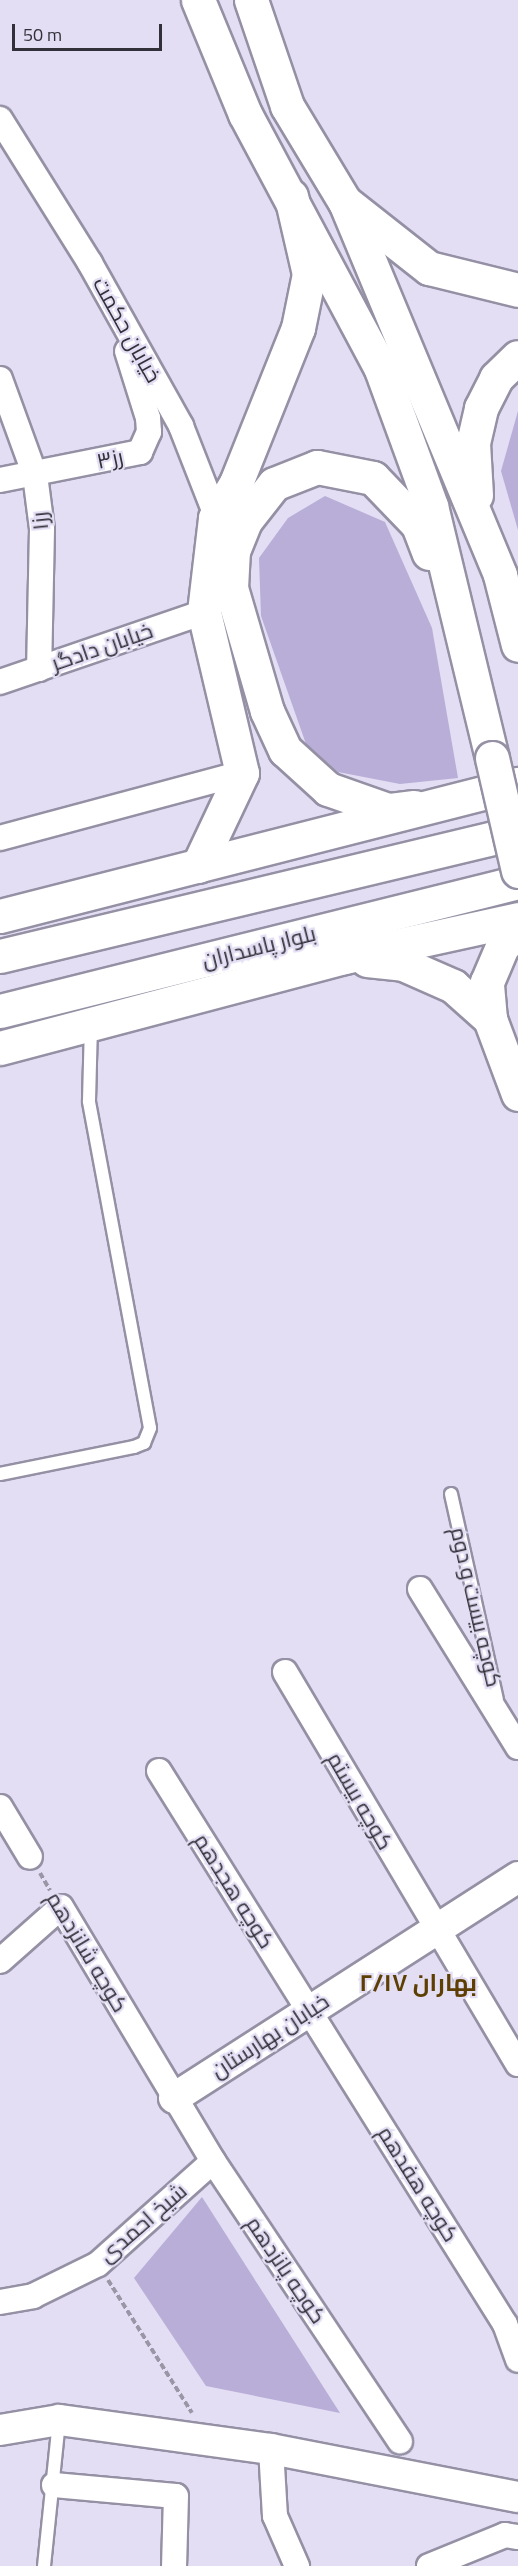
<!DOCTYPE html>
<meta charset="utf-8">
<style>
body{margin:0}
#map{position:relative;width:518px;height:2566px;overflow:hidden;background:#e3def4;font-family:"Titillium Web",Cairo,sans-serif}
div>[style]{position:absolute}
.green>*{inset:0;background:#b8aed7}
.path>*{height:4px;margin-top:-2px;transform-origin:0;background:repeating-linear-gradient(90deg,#9a96a6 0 6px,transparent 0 9px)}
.roads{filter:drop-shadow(2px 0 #9590a4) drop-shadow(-2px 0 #9590a4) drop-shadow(0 2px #9590a4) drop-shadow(0 -2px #9590a4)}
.service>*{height:12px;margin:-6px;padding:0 6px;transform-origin:6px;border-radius:6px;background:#fff}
.minor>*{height:24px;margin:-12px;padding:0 12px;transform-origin:12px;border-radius:12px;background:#fff}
.tertiary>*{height:30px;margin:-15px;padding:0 15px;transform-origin:15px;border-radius:15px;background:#fff}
.secondary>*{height:33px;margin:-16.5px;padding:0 16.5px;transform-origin:16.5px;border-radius:16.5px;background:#fff}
.primary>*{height:33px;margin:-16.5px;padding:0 16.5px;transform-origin:16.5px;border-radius:16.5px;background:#fff}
.bridges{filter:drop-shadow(2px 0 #9590a4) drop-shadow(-2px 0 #9590a4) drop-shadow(0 2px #9590a4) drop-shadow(0 -2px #9590a4)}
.secondary-bridge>*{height:33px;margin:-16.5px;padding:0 16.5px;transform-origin:16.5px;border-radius:16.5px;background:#fff}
span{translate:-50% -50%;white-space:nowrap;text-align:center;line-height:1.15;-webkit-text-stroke:4.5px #e3def4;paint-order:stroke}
.street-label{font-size:22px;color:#323038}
.neighbourhood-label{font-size:24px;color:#5d3e03;font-weight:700}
.scale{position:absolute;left:12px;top:24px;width:150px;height:27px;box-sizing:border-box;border:3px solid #323038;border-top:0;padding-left:8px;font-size:18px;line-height:21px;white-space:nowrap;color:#323038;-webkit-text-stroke:4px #e3def4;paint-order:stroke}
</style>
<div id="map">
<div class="green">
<div style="clip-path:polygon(518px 411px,518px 530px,501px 471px)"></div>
<div style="clip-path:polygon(325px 496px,385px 522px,432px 628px,458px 778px,400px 784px,338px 772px,306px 744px,261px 616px,259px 558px,288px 518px)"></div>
<div style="clip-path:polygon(202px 2197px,340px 2413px,206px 2386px,134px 2278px)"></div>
</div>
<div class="path">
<div style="left:40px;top:1873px;width:20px;rotate:60deg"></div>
<div style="left:108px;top:2280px;width:157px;rotate:57.7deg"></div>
</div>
<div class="roads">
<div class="service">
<div style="left:0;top:1474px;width:137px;rotate:-11.4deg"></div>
<div style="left:134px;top:1447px;width:11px;rotate:-22deg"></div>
<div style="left:144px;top:1443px;width:16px;rotate:-68deg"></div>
<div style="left:150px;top:1428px;width:333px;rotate:-100.6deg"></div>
<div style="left:89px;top:1101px;width:76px;rotate:-88.5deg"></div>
<div style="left:451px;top:1494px;width:210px;rotate:77.4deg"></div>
<div style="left:44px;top:2566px;width:145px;rotate:-84.1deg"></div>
</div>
<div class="minor">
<div style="left:0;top:119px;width:170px;rotate:58deg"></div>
<div style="left:90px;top:263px;width:187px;rotate:60.8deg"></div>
<div style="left:181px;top:426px;width:110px;rotate:68.6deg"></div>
<div style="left:0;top:379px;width:102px;rotate:70deg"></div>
<div style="left:35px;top:475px;width:54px;rotate:82.6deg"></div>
<div style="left:42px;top:529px;width:140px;rotate:91.2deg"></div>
<div style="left:0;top:480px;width:143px;rotate:-11.3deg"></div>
<div style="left:140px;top:452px;width:22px;rotate:-66deg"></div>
<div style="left:149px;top:432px;width:14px;rotate:-94deg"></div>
<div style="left:148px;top:418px;width:70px;rotate:-107.4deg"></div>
<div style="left:0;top:682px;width:216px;rotate:-18.9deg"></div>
<div style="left:0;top:838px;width:251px;rotate:-15deg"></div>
<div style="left:420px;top:1589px;width:186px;rotate:58.2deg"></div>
<div style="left:285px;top:1672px;width:456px;rotate:59.3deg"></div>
<div style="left:159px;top:1771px;width:652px;rotate:57.97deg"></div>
<div style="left:505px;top:2324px;width:38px;rotate:70deg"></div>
<div style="left:0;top:1807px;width:58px;rotate:59deg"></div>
<div style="left:0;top:1961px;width:81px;rotate:-41.5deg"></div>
<div style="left:61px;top:1907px;width:296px;rotate:59.1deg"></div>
<div style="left:213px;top:2161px;width:337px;rotate:56.3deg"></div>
<div style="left:0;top:2302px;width:34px;rotate:-10deg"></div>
<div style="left:33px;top:2296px;width:72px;rotate:-26.2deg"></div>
<div style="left:98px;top:2264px;width:154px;rotate:-41.8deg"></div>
<div style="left:271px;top:2449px;width:67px;rotate:86.6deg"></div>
<div style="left:275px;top:2516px;width:55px;rotate:66.3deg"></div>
<div style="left:54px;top:2485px;width:122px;rotate:5.2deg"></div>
<div style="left:176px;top:2496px;width:70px;rotate:91.6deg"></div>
<div style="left:429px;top:2566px;width:82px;rotate:-22.2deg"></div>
<div style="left:505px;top:2535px;width:13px;rotate:9deg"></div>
</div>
<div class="tertiary">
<div style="left:174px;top:2098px;width:409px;rotate:-32.7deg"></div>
<div style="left:0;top:2430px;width:60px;rotate:-9.6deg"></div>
<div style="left:59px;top:2420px;width:214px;rotate:7.8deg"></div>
<div style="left:271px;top:2449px;width:252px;rotate:11deg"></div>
</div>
<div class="secondary">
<div style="left:198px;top:0;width:123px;rotate:67.6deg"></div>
<div style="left:245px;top:114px;width:289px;rotate:61.9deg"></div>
<div style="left:381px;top:369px;width:146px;rotate:69.9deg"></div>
<div style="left:431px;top:506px;width:259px;rotate:76.4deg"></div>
<div style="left:251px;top:0;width:112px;rotate:71.2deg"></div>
<div style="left:287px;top:106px;width:112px;rotate:58.9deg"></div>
<div style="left:345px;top:202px;width:404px;rotate:67.4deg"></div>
<div style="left:500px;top:575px;width:72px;rotate:75.6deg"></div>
<div style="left:476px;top:495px;width:52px;rotate:-93.3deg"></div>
<div style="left:473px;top:443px;width:36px;rotate:-77deg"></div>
<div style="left:481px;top:408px;width:34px;rotate:-63deg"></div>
<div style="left:496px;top:378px;width:30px;rotate:-44deg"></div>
<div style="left:414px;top:807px;width:26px;rotate:173deg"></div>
<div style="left:388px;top:810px;width:64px;rotate:-160.7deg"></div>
<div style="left:328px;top:789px;width:58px;rotate:-137.8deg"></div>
<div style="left:285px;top:750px;width:43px;rotate:-114.8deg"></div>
<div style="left:267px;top:711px;width:128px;rotate:-106.3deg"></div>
<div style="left:231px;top:588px;width:37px;rotate:-87deg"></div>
<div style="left:233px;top:551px;width:32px;rotate:-68deg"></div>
<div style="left:245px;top:521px;width:47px;rotate:-51.9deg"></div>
<div style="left:274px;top:484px;width:46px;rotate:-21.6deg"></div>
<div style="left:317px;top:467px;width:57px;rotate:11.1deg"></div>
<div style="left:373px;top:478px;width:65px;rotate:46.2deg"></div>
<div style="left:418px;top:525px;width:30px;rotate:69deg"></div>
<div style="left:367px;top:960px;width:36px;rotate:6deg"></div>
<div style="left:403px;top:964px;width:55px;rotate:23.7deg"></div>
<div style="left:453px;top:986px;width:50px;rotate:41.7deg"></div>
<div style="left:490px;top:1019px;width:80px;rotate:69.5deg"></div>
<div style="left:490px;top:1019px;width:37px;rotate:-95deg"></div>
<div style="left:487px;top:982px;width:39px;rotate:-67deg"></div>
<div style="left:502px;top:946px;width:21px;rotate:-41deg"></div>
<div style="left:0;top:1048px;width:356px;rotate:-14.8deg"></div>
<div style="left:344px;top:957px;width:178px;rotate:-12.3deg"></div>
</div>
<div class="primary">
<div style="left:345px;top:202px;width:107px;rotate:38.2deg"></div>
<div style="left:429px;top:268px;width:92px;rotate:13.9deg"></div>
<div style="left:198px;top:866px;width:103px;rotate:-64.7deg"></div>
<div style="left:242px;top:773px;width:165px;rotate:-103.3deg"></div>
<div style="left:204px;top:612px;width:95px;rotate:-83.3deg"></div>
<div style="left:215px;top:518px;width:41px;rotate:-59deg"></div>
<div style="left:236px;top:483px;width:167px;rotate:-68.2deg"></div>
<div style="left:298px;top:328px;width:55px;rotate:-78.5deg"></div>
<div style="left:309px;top:274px;width:80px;rotate:-103deg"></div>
<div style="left:0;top:916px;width:535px;rotate:-14.3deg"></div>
<div style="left:0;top:956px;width:533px;rotate:-13.46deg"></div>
<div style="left:0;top:1011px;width:534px;rotate:-13.98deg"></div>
</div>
</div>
<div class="bridges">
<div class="secondary-bridge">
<div style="left:492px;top:758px;width:116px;rotate:77deg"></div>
</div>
</div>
<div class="street-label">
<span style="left:127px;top:330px;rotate:61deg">خیابان حکمت</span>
<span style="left:110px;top:459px;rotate:-12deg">رز۳</span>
<span style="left:40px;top:521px;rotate:-96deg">رز۱</span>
<span style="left:102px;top:647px;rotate:-19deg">خیابان دادگر</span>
<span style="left:259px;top:947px;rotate:-14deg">بلوار پاسداران</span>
<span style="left:476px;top:1607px;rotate:77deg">کوچه بیست و دوم</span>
<span style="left:360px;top:1801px;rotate:60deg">کوچه بیستم</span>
<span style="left:234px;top:1891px;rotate:58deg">کوچه هجدهم</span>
<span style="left:87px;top:1952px;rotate:59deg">کوچه شانزدهم</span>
<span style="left:270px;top:2036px;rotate:-33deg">خیابان بهارستان</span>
<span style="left:418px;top:2184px;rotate:58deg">کوچه هفدهم</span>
<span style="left:143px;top:2223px;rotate:-41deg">شیخ احمدی</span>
<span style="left:286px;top:2270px;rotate:56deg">کوچه پانزدهم</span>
</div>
<div class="neighbourhood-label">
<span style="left:418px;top:1983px">۲/۱۷ بهاران</span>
</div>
<div class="scale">50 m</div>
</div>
